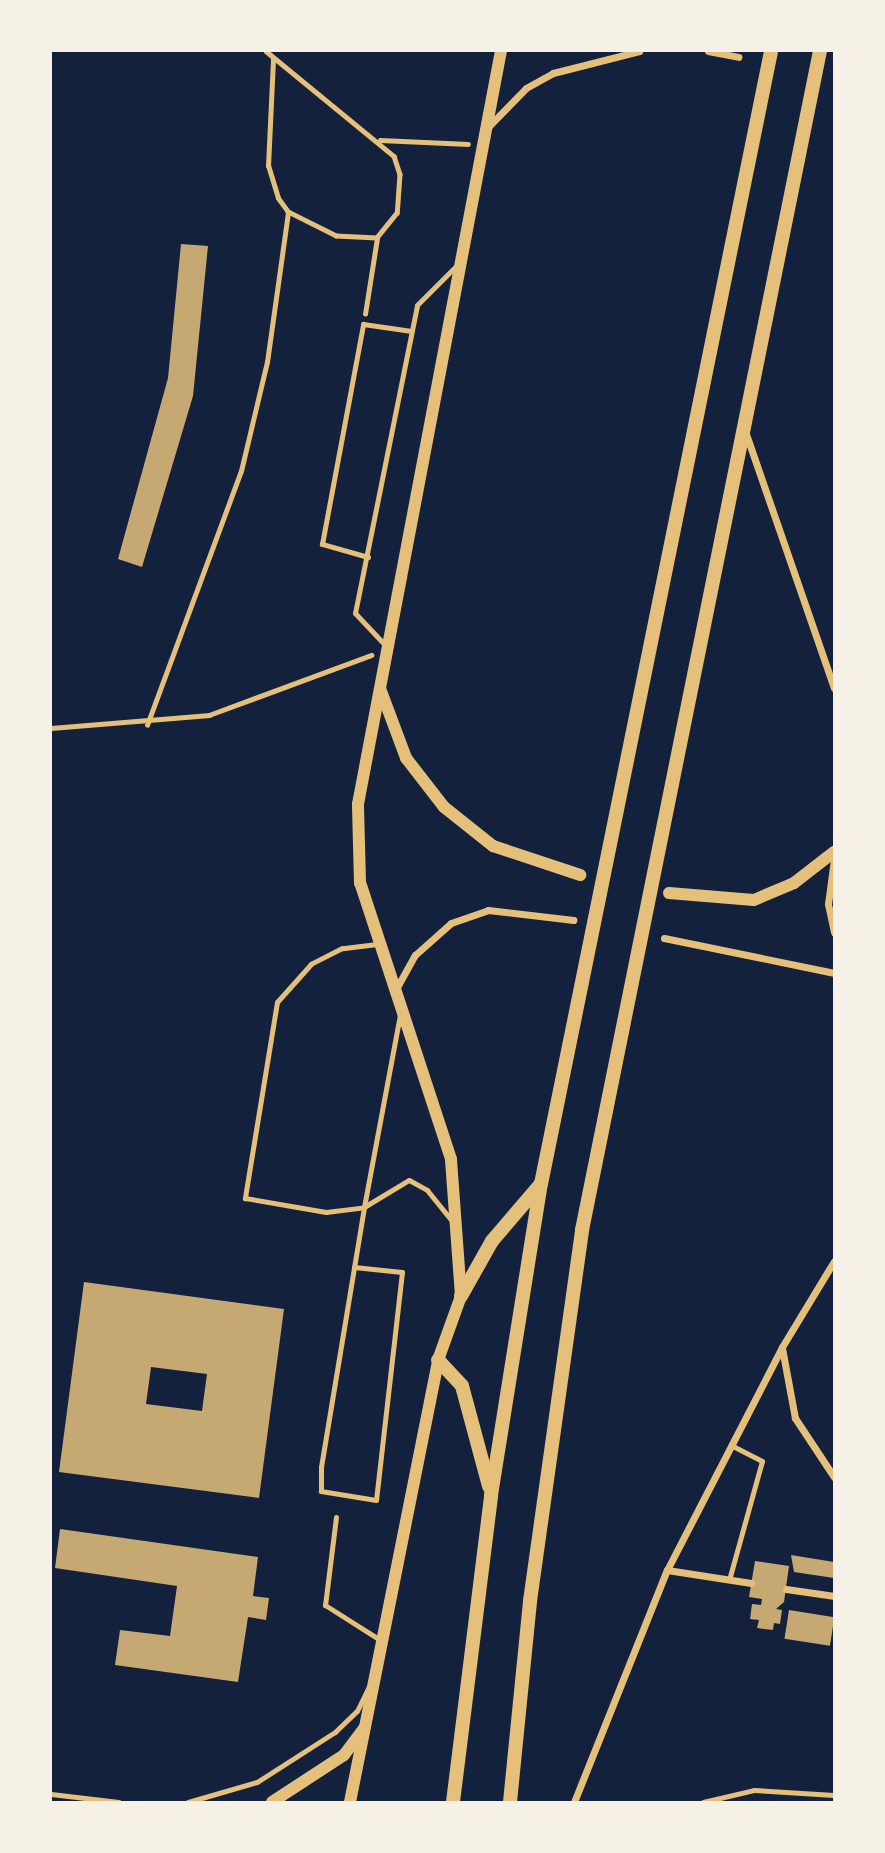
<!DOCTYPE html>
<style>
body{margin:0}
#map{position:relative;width:885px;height:1853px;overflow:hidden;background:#14213d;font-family:Cabin,sans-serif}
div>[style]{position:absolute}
.building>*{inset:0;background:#c6a872;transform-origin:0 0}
.path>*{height:4.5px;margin:-2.25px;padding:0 2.25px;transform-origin:2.25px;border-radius:2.25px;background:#e5c07b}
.service>*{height:5px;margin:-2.5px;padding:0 2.5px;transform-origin:2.5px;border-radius:2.5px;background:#e5c07b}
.minor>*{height:7px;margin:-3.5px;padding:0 3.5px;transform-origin:3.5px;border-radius:3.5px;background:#e5c07b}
.tertiary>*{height:12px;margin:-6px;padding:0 6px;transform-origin:6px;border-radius:6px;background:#e5c07b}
.secondary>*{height:14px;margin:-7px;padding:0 7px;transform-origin:7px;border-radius:7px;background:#e5c07b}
span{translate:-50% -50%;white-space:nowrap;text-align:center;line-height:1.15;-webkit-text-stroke:7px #f6f1e7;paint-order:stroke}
.frame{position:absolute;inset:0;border:52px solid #f6f1e7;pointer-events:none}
</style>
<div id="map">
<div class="building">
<div style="clip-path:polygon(181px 244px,208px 246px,193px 396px,142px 567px,118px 559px,168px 378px)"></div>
<div style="clip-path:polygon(evenodd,84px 1282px,284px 1309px,259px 1498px,59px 1472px,84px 1282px,151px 1367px,207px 1374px,202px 1411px,146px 1404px,151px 1367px)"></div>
<div style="clip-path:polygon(60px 1529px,258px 1557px,253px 1596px,269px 1598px,266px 1620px,248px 1617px,238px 1682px,115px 1665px,120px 1630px,170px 1636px,177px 1586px,55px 1568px)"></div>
<div style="clip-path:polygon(791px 1555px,834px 1562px,834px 1578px,794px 1572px)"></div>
<div style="clip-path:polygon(755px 1561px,789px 1566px,784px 1602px,776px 1609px,782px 1610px,780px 1624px,774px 1623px,773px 1630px,757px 1628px,759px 1620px,750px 1619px,752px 1604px,761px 1605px,762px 1599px,749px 1597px)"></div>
<div style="left:789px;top:1610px;width:46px;height:29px;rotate:9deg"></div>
</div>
<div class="path">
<div style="left:266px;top:51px;width:166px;rotate:39.4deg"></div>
<div style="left:394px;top:156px;width:19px;rotate:72deg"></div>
<div style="left:400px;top:174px;width:39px;rotate:94deg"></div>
<div style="left:397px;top:213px;width:32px;rotate:129deg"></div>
<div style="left:377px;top:238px;width:41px;rotate:-177.2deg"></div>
<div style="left:336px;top:236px;width:54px;rotate:-153.4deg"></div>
<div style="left:288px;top:212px;width:17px;rotate:-126deg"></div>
<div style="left:278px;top:198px;width:34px;rotate:-107deg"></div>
<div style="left:268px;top:166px;width:108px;rotate:-87.3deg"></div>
<div style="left:380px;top:140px;width:88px;rotate:2.6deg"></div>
<div style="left:365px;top:314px;width:77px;rotate:-81deg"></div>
<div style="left:147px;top:725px;width:271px;rotate:-69.7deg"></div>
<div style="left:241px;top:471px;width:112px;rotate:-76.6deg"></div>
<div style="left:267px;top:362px;width:151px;rotate:-82deg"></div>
<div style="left:51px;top:728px;width:159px;rotate:-4.7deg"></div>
<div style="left:209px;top:715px;width:173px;rotate:-20.3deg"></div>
</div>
<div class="service">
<div style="left:368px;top:557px;width:48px;rotate:-164.2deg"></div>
<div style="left:322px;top:544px;width:224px;rotate:-79.4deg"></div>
<div style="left:363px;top:324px;width:49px;rotate:8.1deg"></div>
<div style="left:386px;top:646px;width:45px;rotate:-133.2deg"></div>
<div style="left:355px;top:613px;width:314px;rotate:-78.6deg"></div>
<div style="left:417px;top:305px;width:58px;rotate:-45deg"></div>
<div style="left:377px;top:944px;width:35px;rotate:173deg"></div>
<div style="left:342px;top:948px;width:35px;rotate:153deg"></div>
<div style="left:311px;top:964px;width:51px;rotate:131.8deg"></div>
<div style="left:277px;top:1002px;width:199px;rotate:99.3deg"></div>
<div style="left:245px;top:1198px;width:82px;rotate:9.8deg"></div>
<div style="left:326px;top:1212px;width:38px;rotate:-7deg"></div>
<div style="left:364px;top:1207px;width:52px;rotate:-31deg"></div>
<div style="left:409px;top:1180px;width:21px;rotate:29deg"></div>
<div style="left:427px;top:1190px;width:40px;rotate:51deg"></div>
<div style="left:354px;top:1267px;width:48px;rotate:5.9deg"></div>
<div style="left:402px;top:1272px;width:229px;rotate:96.5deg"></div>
<div style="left:376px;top:1500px;width:56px;rotate:-170.7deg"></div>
<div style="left:321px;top:1491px;width:24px;rotate:-90deg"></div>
<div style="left:321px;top:1467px;width:264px;rotate:-80.6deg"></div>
<div style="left:364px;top:1207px;width:195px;rotate:-79.4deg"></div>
<div style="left:336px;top:1517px;width:89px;rotate:97.1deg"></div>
<div style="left:325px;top:1605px;width:67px;rotate:32.3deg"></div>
<div style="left:729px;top:1580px;width:123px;rotate:-74.5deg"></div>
<div style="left:762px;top:1461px;width:34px;rotate:-153deg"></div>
<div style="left:51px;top:1794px;width:68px;rotate:6.7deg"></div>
<div style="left:188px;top:1802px;width:72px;rotate:-16.2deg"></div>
<div style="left:257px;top:1782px;width:93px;rotate:-32.7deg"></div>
<div style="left:335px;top:1732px;width:30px;rotate:-44deg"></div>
<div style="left:357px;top:1711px;width:28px;rotate:-64deg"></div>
<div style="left:703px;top:1802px;width:52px;rotate:-13.2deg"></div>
<div style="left:754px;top:1790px;width:80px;rotate:3.6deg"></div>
</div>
<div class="minor">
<div style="left:708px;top:51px;width:31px;rotate:11deg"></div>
<div style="left:488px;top:127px;width:54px;rotate:-45.7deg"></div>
<div style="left:526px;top:88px;width:31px;rotate:-29deg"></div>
<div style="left:553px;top:73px;width:89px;rotate:-14.3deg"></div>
<div style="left:746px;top:434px;width:269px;rotate:70.9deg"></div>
<div style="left:834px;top:859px;width:45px;rotate:97.6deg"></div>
<div style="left:828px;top:904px;width:29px;rotate:78deg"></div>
<div style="left:664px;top:938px;width:174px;rotate:11.6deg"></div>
<div style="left:396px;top:989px;width:39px;rotate:-61deg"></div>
<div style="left:415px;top:955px;width:48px;rotate:-41.6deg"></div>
<div style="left:451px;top:923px;width:39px;rotate:-19deg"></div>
<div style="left:488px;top:910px;width:86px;rotate:6.7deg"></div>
<div style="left:782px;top:1348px;width:71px;rotate:79.5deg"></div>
<div style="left:795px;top:1418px;width:71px;rotate:56.5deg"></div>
<div style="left:667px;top:1570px;width:85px;rotate:8.8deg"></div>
<div style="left:786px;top:1589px;width:49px;rotate:8.3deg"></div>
<div style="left:574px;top:1802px;width:250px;rotate:-68.2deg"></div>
<div style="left:667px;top:1570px;width:251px;rotate:-62.7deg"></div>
<div style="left:782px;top:1347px;width:100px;rotate:-58.8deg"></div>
</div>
<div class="tertiary">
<div style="left:381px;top:691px;width:72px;rotate:69.5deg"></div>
<div style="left:406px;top:758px;width:62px;rotate:52.2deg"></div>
<div style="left:444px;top:807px;width:63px;rotate:38.5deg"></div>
<div style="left:493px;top:846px;width:92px;rotate:18.4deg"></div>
<div style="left:669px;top:893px;width:85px;rotate:4.7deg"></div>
<div style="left:754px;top:900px;width:43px;rotate:-23deg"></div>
<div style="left:794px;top:883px;width:51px;rotate:-37.8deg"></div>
<div style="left:272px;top:1802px;width:86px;rotate:-33.1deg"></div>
<div style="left:344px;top:1755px;width:34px;rotate:-53deg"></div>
<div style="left:350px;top:1802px;width:451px;rotate:-78.7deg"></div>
<div style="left:438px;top:1360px;width:68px;rotate:-70.2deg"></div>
<div style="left:461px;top:1296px;width:137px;rotate:-94.2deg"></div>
<div style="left:451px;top:1159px;width:291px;rotate:-108.2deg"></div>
<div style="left:360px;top:883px;width:79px;rotate:-91.5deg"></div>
<div style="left:358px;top:804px;width:766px;rotate:-79.25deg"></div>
</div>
<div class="secondary">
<div style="left:461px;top:1296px;width:63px;rotate:-60.6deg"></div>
<div style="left:492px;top:1241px;width:74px;rotate:-49.4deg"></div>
<div style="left:438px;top:1360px;width:35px;rotate:47deg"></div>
<div style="left:462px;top:1386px;width:104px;rotate:74.9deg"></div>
<div style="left:453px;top:1802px;width:309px;rotate:-82.9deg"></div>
<div style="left:491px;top:1495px;width:315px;rotate:-80.9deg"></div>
<div style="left:541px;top:1184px;width:1156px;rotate:-78.52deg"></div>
<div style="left:510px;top:1802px;width:202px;rotate:-84.3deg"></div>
<div style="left:530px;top:1601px;width:375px;rotate:-82deg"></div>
<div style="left:582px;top:1230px;width:1203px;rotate:-78.59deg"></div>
</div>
<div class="frame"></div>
</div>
